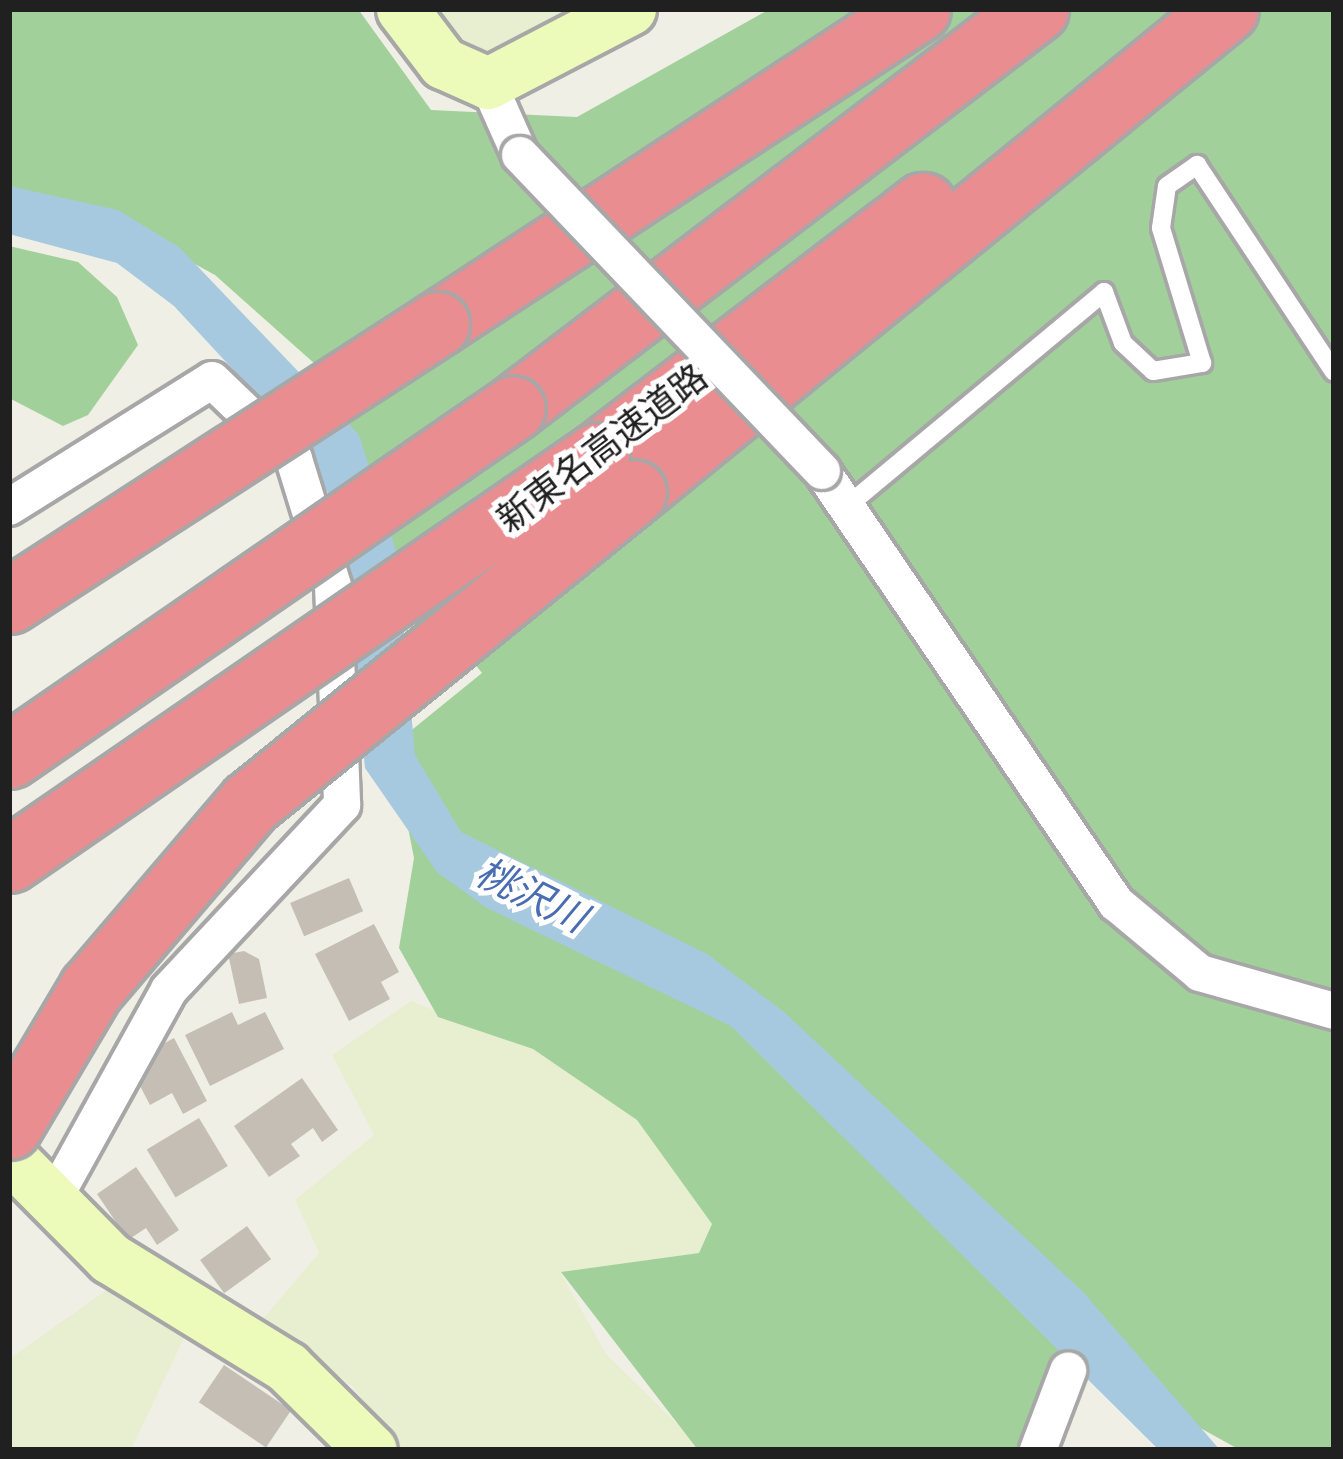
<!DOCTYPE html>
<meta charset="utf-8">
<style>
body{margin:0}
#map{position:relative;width:1343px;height:1459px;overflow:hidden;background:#f0efe6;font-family:"DejaVu Sans","Noto Sans JP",sans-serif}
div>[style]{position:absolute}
.farmland>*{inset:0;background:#e8efd1}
.forest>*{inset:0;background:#a2d09a}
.water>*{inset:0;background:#a6c9df}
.building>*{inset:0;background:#c5beb5;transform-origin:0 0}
.roads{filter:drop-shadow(3px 0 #a7a7a7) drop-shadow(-3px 0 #a7a7a7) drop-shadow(0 3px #a7a7a7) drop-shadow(0 -3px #a7a7a7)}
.lane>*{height:18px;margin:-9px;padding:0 9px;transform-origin:9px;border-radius:9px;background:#fff}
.street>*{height:36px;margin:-18px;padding:0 18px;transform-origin:18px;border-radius:18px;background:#fff}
.secondary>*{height:51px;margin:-25.5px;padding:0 25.5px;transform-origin:25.5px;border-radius:25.5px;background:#edfbba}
.highway>*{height:63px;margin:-31.5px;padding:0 31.5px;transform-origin:31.5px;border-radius:31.5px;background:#e98d90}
.bridges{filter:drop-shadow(3px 0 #a7a7a7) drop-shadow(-3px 0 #a7a7a7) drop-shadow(0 3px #a7a7a7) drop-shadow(0 -3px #a7a7a7)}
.street-bridge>*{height:36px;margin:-18px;padding:0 18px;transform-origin:18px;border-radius:18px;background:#fff}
.highway-bridge>*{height:63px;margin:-31.5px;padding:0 31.5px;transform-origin:31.5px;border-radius:31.5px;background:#e98d90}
span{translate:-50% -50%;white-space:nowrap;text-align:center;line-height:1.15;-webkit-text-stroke:10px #fff;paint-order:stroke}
.street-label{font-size:36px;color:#202020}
.water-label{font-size:39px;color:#4a6db2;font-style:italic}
.frame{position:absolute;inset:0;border:12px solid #202020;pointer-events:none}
</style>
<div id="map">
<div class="farmland">
<div style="clip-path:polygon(424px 9px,627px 9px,488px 83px)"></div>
<div style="clip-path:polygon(411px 1001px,533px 1049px,638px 1120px,712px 1224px,699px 1253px,561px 1273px,606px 1354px,704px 1450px,401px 1450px,352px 1386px,261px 1321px,319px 1253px,295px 1200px,374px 1135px,332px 1055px)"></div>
<div style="clip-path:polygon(108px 1289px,185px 1336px,131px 1450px,9px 1450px,9px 1359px)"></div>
</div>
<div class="forest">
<div style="clip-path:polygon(9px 9px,358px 9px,431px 110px,577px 117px,770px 9px,1334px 9px,1334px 1450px,1240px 1450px,1063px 1352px,1030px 1450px,698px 1450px,561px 1272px,699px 1253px,712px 1224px,637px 1120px,533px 1049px,438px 1017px,399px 948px,414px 858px,392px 746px,482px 673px,376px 542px,315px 364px,215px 275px,83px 203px,9px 189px)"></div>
<div style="clip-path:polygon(9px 246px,78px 262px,117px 297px,138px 345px,88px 415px,63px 426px,9px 398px)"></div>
</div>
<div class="water">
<div style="clip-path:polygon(9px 186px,118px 210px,180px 248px,359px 435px,397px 554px,415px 755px,461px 832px,707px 954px,784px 1012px,1083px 1292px,1220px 1450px,1159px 1450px,731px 1026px,485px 907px,437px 872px,365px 768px,339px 515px,303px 445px,174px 306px,117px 263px,9px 234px)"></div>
</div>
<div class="building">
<div style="left:349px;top:878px;width:36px;height:64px;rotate:67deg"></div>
<div style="clip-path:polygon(374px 924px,399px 972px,381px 982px,390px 999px,349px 1021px,315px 954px)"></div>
<div style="clip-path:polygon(244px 951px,259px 959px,267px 998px,239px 1004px,228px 954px)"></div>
<div style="clip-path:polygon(232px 1012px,238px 1025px,265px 1012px,284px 1049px,210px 1086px,185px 1035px)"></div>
<div style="clip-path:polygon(174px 1038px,207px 1101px,183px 1114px,172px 1093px,150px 1105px,128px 1063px)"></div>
<div style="clip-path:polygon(302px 1078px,338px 1130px,322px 1142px,313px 1128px,291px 1144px,300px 1156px,269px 1177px,234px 1126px)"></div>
<div style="left:199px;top:1118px;width:56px;height:61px;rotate:59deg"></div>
<div style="clip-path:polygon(136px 1167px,179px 1230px,157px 1245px,146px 1228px,128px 1240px,97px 1194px)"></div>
<div style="left:247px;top:1226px;width:41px;height:58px;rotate:54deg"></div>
<div style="left:224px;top:1365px;width:81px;height:45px;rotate:34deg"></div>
</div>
<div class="roads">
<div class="lane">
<div style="left:852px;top:502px;width:328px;rotate:-39.8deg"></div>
<div style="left:1104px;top:292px;width:54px;rotate:69.6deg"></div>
<div style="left:1123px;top:343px;width:41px;rotate:43deg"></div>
<div style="left:1153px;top:371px;width:50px;rotate:-9.3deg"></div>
<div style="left:1202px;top:363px;width:141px;rotate:-106.9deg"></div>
<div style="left:1161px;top:228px;width:42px;rotate:-81.9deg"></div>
<div style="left:1167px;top:186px;width:37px;rotate:-35deg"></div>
<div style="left:1197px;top:165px;width:248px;rotate:56.5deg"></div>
</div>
<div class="street">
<div style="left:488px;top:83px;width:79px;rotate:66deg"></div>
<div style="left:822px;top:471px;width:523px;rotate:55.76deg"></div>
<div style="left:1116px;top:903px;width:109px;rotate:39.8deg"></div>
<div style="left:1200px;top:973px;width:139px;rotate:15.8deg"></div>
<div style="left:9px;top:507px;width:239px;rotate:-32deg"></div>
<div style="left:212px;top:380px;width:114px;rotate:43.9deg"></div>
<div style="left:294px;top:459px;width:133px;rotate:72.9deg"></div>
<div style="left:333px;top:586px;width:219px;rotate:87.6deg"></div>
<div style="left:342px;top:805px;width:253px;rotate:133.1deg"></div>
<div style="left:169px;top:990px;width:247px;rotate:118.9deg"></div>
<div style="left:1038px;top:1450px;width:85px;rotate:-69.2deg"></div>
</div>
<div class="secondary">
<div style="left:402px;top:9px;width:68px;rotate:52.8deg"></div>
<div style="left:443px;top:63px;width:49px;rotate:24deg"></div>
<div style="left:488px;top:83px;width:160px;rotate:-27.5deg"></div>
<div style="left:9px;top:1156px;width:144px;rotate:45.3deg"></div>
<div style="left:110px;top:1258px;width:208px;rotate:31.6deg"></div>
<div style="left:287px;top:1367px;width:118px;rotate:44.7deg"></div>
</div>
<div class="highway">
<div style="left:437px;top:324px;width:575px;rotate:-33.22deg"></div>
<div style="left:513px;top:408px;width:658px;rotate:-37.34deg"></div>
<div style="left:597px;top:455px;width:411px;rotate:-37.5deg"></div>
<div style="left:634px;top:492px;width:764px;rotate:-39.21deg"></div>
</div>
</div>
<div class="bridges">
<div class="street-bridge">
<div style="left:520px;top:155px;width:437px;rotate:46.3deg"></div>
</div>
<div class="highway-bridge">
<div style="left:9px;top:601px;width:510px;rotate:-32.91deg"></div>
<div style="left:9px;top:756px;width:612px;rotate:-34.62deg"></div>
<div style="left:9px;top:860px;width:714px;rotate:-34.56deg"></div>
<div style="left:9px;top:1127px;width:161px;rotate:-59.3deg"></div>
<div style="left:91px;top:989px;width:245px;rotate:-49.5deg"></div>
<div style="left:250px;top:803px;width:494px;rotate:-39deg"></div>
</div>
</div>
<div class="street-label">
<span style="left:602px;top:448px;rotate:-37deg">新東名高速道路</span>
</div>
<div class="water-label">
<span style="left:531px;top:896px;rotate:26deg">桃沢川</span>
</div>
<div class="frame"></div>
</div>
